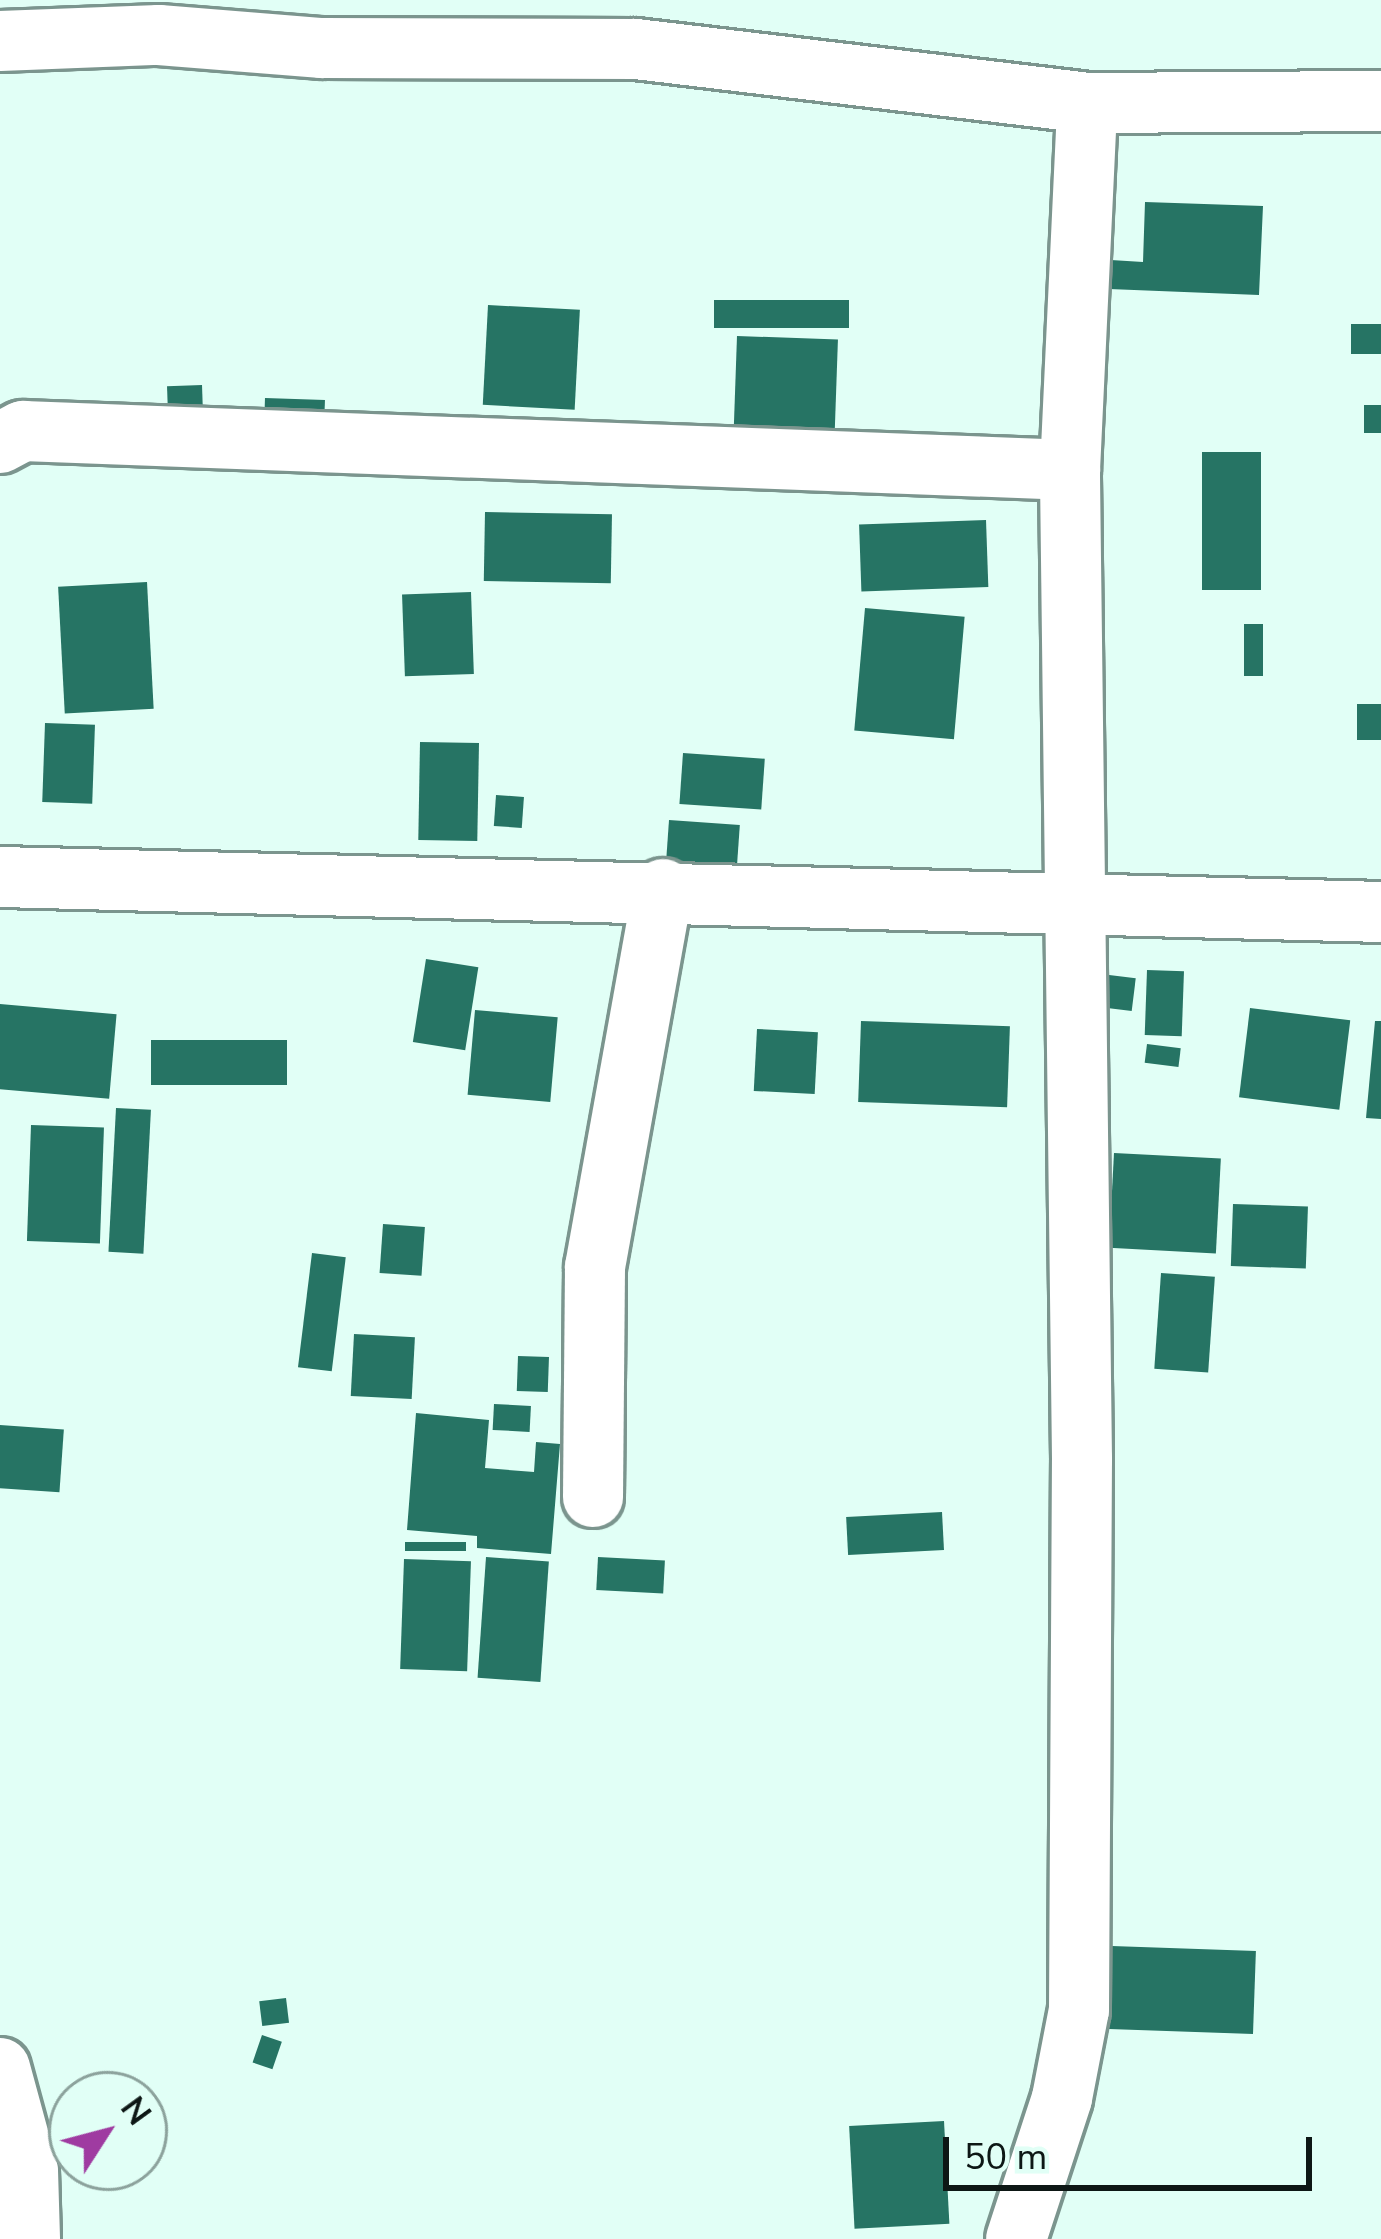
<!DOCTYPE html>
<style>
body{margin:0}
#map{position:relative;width:1381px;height:2239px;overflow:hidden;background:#e1fff6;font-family:"Nunito Sans",sans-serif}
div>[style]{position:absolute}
.building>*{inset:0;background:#267464;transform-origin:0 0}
.roads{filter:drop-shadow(3px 0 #7b958e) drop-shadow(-3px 0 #7b958e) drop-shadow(0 3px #7b958e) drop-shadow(0 -3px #7b958e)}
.minor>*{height:60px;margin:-30px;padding:0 30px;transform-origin:30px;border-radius:30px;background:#fff}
span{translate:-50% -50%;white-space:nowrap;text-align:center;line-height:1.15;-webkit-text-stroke:9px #e1fff6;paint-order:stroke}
.north{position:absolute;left:48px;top:2071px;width:120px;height:120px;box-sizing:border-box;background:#e1fff6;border:3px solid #8ca29c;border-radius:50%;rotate:54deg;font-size:33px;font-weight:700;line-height:48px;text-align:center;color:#0d1715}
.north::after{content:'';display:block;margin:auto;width:42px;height:54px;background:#9f3ba1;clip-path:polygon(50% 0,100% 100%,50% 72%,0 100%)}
.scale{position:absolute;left:943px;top:2137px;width:369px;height:54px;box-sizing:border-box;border:6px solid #0d1715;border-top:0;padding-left:15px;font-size:36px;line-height:42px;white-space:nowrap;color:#0d1715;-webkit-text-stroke:9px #e1fff6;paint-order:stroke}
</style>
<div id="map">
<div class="building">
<div style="clip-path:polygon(1145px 202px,1263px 206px,1259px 295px,1109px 289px,1111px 260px,1143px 262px)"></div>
<div style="left:849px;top:300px;width:28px;height:135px;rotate:90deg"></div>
<div style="left:488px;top:305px;width:92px;height:100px;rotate:3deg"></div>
<div style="left:1381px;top:324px;width:30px;height:30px;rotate:90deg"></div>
<div style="left:737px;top:336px;width:101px;height:101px;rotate:2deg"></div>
<div style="left:202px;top:385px;width:30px;height:35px;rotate:88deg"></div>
<div style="left:265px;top:398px;width:60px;height:38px;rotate:2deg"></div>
<div style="left:1364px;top:405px;width:17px;height:28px"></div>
<div style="left:1202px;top:452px;width:59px;height:138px"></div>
<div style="left:485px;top:512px;width:127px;height:69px;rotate:1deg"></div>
<div style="left:986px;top:520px;width:67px;height:127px;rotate:88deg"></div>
<div style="left:147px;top:582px;width:127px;height:89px;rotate:87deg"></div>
<div style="left:471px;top:592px;width:82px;height:69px;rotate:88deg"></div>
<div style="left:865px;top:608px;width:100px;height:123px;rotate:5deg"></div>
<div style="left:1244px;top:624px;width:19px;height:52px"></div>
<div style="left:1357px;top:704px;width:24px;height:36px"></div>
<div style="left:45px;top:723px;width:50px;height:79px;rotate:2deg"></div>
<div style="left:420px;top:742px;width:59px;height:98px;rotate:1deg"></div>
<div style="left:683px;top:753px;width:82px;height:51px;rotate:4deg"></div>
<div style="left:496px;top:795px;width:28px;height:31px;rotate:4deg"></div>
<div style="left:669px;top:820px;width:71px;height:51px;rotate:4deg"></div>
<div style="left:426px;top:959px;width:53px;height:84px;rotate:9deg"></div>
<div style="left:1147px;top:970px;width:37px;height:65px;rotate:2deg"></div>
<div style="left:1101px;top:974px;width:35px;height:33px;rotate:7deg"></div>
<div style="left:0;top:1004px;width:117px;height:85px;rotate:5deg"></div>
<div style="left:1250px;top:1008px;width:101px;height:90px;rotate:7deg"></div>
<div style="left:475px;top:1010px;width:83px;height:85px;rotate:5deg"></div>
<div style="left:861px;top:1021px;width:149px;height:81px;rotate:2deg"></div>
<div style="clip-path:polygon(1375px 1021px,1381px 1021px,1381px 1119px,1366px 1118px)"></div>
<div style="left:757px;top:1029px;width:61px;height:62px;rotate:3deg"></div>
<div style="left:151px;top:1040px;width:136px;height:45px"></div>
<div style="left:1147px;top:1044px;width:34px;height:19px;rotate:7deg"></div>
<div style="left:116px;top:1108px;width:35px;height:144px;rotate:3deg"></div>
<div style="left:31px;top:1125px;width:73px;height:116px;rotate:2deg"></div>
<div style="left:1114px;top:1153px;width:107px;height:95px;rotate:3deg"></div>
<div style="left:1233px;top:1204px;width:75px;height:62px;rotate:2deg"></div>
<div style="left:383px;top:1224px;width:42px;height:49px;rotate:4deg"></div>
<div style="left:312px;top:1253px;width:34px;height:115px;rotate:7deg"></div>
<div style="left:1161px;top:1273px;width:54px;height:96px;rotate:4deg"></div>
<div style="left:354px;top:1334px;width:61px;height:62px;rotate:3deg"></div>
<div style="left:518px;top:1356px;width:31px;height:35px;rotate:2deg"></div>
<div style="left:494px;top:1404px;width:37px;height:26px;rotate:3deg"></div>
<div style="clip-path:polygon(416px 1413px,489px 1420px,485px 1468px,534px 1472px,536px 1442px,560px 1444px,551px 1554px,477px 1548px,477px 1536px,407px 1530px)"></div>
<div style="left:0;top:1425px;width:64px;height:63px;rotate:4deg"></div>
<div style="left:942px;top:1512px;width:38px;height:96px;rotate:87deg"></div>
<div style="left:405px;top:1542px;width:61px;height:9px"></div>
<div style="left:486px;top:1557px;width:63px;height:121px;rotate:4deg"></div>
<div style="left:598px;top:1557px;width:67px;height:33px;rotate:3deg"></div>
<div style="left:404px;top:1559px;width:67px;height:110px;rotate:2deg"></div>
<div style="left:1083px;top:1945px;width:173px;height:83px;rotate:2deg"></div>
<div style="left:286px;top:1998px;width:25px;height:27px;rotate:83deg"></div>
<div style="left:262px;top:2035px;width:21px;height:29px;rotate:19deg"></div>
<div style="left:944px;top:2121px;width:103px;height:95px;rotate:87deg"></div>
</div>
<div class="roads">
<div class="minor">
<div style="left:0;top:41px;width:159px;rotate:-2.2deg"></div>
<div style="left:159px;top:35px;width:164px;rotate:4.6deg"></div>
<div style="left:322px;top:48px;width:314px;rotate:0.2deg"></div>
<div style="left:636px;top:49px;width:454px;rotate:6.8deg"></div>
<div style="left:1087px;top:103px;width:294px;rotate:-0.4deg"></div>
<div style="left:0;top:443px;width:26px;rotate:-28deg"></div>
<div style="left:23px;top:431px;width:1048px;rotate:2.13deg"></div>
<div style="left:0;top:877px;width:1381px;rotate:1.45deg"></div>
<div style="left:593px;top:1497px;width:230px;rotate:-89.5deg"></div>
<div style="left:595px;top:1267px;width:384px;rotate:-79.8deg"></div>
<div style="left:0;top:2068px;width:107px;rotate:74.8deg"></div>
<div style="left:28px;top:2171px;width:68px;rotate:88.3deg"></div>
<div style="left:1016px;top:2239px;width:148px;rotate:-71.9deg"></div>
<div style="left:1062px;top:2098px;width:90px;rotate:-79.1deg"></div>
<div style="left:1079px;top:2010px;width:551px;rotate:-89.69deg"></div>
<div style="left:1082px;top:1459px;width:989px;rotate:-90.7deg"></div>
<div style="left:1070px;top:470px;width:367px;rotate:-87.3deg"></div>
</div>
</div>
<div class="north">N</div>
<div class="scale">50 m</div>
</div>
